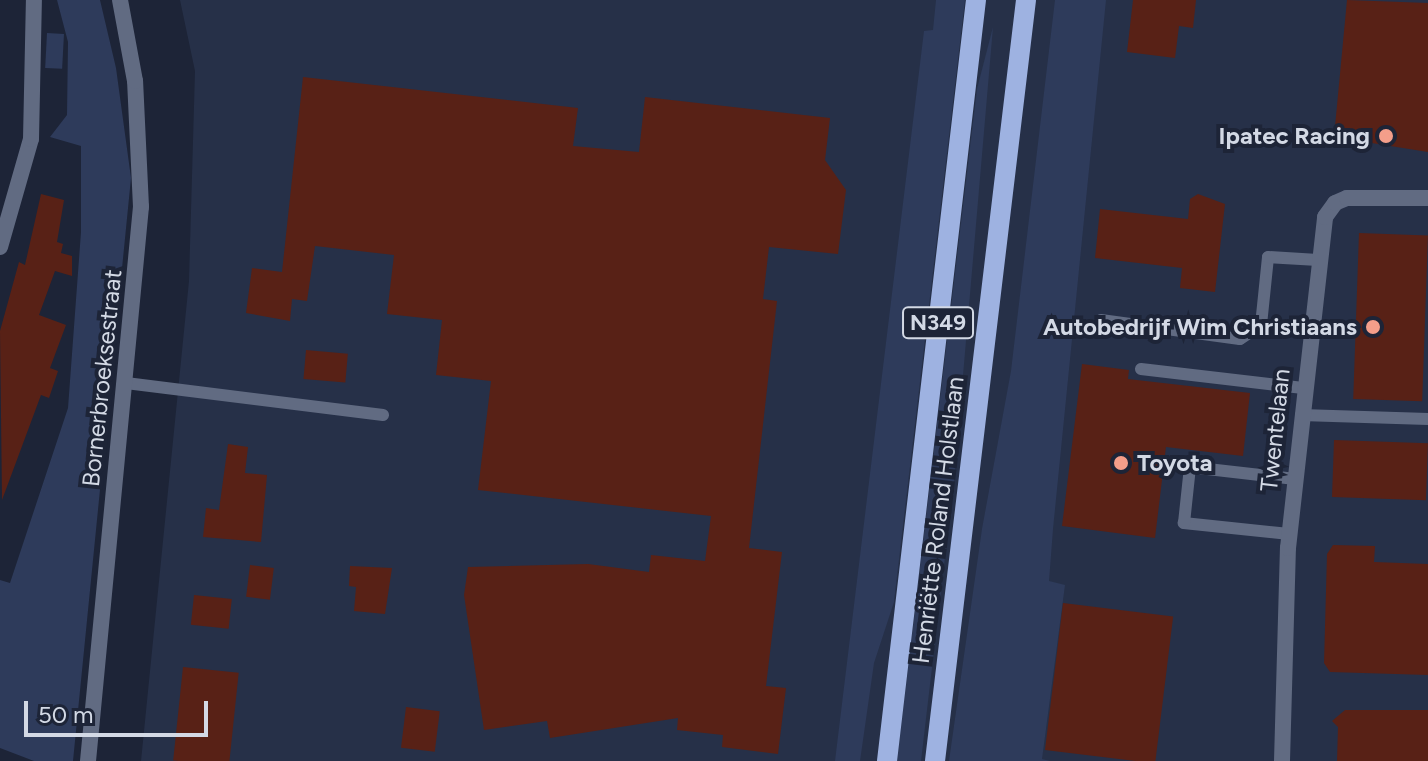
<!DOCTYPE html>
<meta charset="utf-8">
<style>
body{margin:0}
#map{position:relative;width:1428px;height:761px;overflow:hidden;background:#1d2437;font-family:Figtree,sans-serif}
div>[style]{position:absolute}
.built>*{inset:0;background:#263048}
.green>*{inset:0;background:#2e3b5b;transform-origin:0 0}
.building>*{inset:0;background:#582116;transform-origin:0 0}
.lane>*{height:12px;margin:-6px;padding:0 6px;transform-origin:6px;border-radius:6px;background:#616b82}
.street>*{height:16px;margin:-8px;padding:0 8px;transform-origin:8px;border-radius:8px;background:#616b82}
.primary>*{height:20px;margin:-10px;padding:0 10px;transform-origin:10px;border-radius:10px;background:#9eb2e1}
.dots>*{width:22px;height:22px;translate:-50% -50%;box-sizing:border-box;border:4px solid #1d2437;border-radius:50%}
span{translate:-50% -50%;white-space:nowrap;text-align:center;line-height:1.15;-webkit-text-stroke:8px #1d2437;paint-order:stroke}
.shield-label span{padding:2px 6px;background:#1d2437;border:2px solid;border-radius:6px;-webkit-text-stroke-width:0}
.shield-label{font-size:22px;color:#d3d9e5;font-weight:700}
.poi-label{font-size:24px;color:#d3d9e5;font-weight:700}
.right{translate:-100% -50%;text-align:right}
.left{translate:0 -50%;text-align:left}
.street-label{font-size:24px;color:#d3d9e5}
.scale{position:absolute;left:24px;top:701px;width:184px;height:36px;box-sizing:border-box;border:4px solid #d3d9e5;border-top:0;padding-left:10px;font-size:24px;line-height:28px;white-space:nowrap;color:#d3d9e5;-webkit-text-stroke:6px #1d2437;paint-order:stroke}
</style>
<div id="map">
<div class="built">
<div style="clip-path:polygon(180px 0,1428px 0,1428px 761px,141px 761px,189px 281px,195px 71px)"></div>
</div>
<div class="green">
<div style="clip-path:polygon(57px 0,100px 0,116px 68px,131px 178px,73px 761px,34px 761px,0 748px,0 580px,10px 583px,68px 408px,81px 232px,81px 146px,50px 137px,67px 115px,68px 42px)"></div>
<div style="clip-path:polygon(936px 0,965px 0,894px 602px,874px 663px,860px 761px,835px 761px,924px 31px,933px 30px)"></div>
<div style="clip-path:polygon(1055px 0,1106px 0,1053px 529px,1049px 581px,1065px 585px,1042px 759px,1050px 761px,949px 761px,982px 529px,1011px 371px)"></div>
<div style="clip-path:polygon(993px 27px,954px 480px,921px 761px,897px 761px,977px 89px)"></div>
<div style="left:47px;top:33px;width:17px;height:35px;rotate:3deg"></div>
</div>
<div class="building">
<div style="clip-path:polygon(1133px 0,1196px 0,1193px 28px,1179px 26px,1175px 58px,1127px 52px)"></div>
<div style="clip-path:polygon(1347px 0,1428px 3px,1428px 152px,1334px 137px)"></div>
<div style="clip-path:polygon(303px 77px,578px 108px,573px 146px,639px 152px,645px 97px,830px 118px,825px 160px,846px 190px,838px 254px,769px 247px,763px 299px,777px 301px,749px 548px,782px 552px,766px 686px,786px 688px,778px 754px,722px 747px,723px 735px,677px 730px,678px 718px,550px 738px,547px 721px,484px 730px,464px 595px,468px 567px,588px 564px,649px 572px,651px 555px,705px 561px,711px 516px,478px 490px,491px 381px,436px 375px,442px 320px,387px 314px,394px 255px,315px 246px,307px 301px,292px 299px,290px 321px,246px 313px,252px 268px,282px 272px)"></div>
<div style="clip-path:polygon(41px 194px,64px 200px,57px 242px,63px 244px,61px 253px,72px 256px,72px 276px,55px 271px,39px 315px,66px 325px,50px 368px,58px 371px,49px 398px,41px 395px,2px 500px,0 331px,19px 262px,25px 265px)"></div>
<div style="clip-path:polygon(1198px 194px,1225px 204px,1215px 292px,1180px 288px,1182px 268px,1095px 258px,1100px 209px,1188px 219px,1190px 199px)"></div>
<div style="left:1359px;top:233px;width:69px;height:166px;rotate:2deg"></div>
<div style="left:306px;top:350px;width:42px;height:29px;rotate:5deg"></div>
<div style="clip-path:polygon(1082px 364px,1129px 370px,1128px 379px,1250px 393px,1243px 456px,1166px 447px,1155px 538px,1062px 526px)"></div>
<div style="left:1334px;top:440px;width:94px;height:57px;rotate:2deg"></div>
<div style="clip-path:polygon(228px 444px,248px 447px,245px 473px,267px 475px,261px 542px,203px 537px,206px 508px,219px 510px)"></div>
<div style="clip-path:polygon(1333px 545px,1375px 546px,1374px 562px,1428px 564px,1428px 675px,1330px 672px,1324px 663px,1327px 554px)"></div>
<div style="left:250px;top:565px;width:24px;height:32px;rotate:7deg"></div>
<div style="clip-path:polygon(350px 566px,392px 568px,385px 614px,354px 611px,356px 587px,349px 586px)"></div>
<div style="left:194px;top:595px;width:38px;height:30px;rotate:6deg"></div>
<div style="left:1063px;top:603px;width:111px;height:148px;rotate:7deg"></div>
<div style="left:183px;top:667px;width:56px;height:94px;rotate:6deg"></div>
<div style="left:406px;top:707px;width:34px;height:41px;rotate:7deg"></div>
<div style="clip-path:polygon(1345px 710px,1428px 710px,1428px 761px,1337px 761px,1338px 727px,1332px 721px)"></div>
</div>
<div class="lane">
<div style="left:1101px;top:320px;width:140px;rotate:7.8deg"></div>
<div style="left:1240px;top:339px;width:25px;rotate:-34deg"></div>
<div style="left:1261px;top:325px;width:68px;rotate:-84.1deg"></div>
<div style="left:1268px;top:257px;width:50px;rotate:3.4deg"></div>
<div style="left:1141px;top:369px;width:163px;rotate:6.7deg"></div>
<div style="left:126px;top:383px;width:259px;rotate:7.1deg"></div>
<div style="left:1301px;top:415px;width:127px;rotate:1.8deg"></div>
<div style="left:1289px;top:534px;width:106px;rotate:-174deg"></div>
<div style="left:1184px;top:523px;width:56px;rotate:-83.9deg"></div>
<div style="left:1190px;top:467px;width:106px;rotate:6.5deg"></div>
</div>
<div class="street">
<div style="left:0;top:247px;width:112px;rotate:-74deg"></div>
<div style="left:31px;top:139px;width:139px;rotate:-88.8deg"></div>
<div style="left:88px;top:761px;width:557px;rotate:-84.54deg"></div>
<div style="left:141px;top:207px;width:126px;rotate:-92.7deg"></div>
<div style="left:135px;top:81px;width:82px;rotate:-100.5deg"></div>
<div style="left:1282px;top:761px;width:213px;rotate:-88.4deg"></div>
<div style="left:1288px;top:548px;width:333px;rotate:-83.6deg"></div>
<div style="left:1325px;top:217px;width:17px;rotate:-54deg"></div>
<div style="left:1335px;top:203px;width:13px;rotate:-23deg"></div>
<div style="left:1347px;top:198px;width:81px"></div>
</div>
<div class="primary">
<div style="left:887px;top:761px;width:766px;rotate:-83.33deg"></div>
<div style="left:935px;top:761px;width:766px;rotate:-83.18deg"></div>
</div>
<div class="dots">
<div style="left:1386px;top:136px;background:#f49e8a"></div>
<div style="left:1373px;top:327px;background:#f49e8a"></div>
<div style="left:1121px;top:463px;background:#f49e8a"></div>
</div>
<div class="shield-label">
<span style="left:938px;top:323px">N349</span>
</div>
<div class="poi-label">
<span class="right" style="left:1370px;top:136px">Ipatec Racing</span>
<span class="right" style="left:1357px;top:327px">Autobedrijf Wim Christiaans</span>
<span class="left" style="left:1137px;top:463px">Toyota</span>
</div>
<div class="street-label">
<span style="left:102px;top:378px;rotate:-84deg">Bornerbroeksestraat</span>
<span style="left:1275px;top:430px;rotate:-84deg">Twentelaan</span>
<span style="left:938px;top:520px;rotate:-83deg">Henriëtte Roland Holstlaan</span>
</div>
<div class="scale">50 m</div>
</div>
